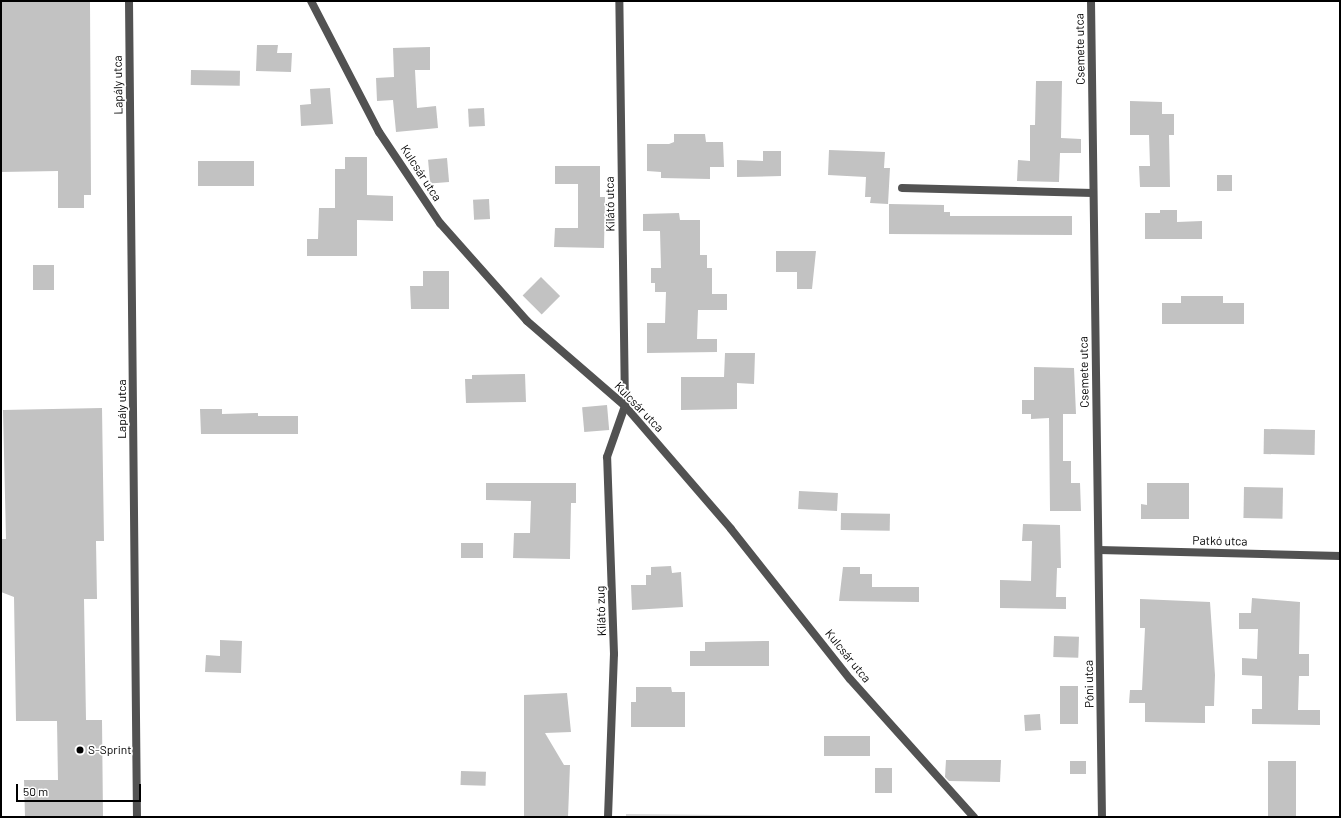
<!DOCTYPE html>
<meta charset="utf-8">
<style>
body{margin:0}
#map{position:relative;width:1341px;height:818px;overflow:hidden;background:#fff;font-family:Barlow,sans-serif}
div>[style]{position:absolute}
.green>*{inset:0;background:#d9d9d9}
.building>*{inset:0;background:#c2c2c2;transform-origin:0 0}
.minor>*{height:8px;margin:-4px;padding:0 4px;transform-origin:4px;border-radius:4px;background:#525252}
.dots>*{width:11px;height:11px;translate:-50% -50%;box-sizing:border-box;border:2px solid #fff;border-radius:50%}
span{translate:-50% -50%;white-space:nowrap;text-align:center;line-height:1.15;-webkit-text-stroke:3.5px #fff;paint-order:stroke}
.street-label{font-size:12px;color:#000}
.poi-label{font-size:12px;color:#000}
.left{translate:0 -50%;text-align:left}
.frame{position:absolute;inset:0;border:2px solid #000;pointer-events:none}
.scale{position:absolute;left:16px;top:784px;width:125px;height:18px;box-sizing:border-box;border:2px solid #000;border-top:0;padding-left:5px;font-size:12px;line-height:14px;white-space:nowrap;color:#000;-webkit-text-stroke:3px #fff;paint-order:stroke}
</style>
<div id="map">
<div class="green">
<div style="clip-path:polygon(626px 814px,892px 817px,626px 817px)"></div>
</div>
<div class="building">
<div style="clip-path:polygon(1px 1px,90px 1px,91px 195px,84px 195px,84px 208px,58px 208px,58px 171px,1px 172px)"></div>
<div style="clip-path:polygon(257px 45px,278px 45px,277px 53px,292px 53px,291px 72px,256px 71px)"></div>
<div style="clip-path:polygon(430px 47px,430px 70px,415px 70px,417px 108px,436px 106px,438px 128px,396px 132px,393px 100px,377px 101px,376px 78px,394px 77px,393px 48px)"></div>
<div style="left:191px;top:70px;width:49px;height:15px;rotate:1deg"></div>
<div style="clip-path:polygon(1036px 81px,1062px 81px,1061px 138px,1081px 139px,1081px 153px,1060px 153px,1059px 182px,1017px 181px,1018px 160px,1030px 161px,1030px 125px,1035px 125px)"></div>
<div style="clip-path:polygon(330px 88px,333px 124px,301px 126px,300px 105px,311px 104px,310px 89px)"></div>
<div style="clip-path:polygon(1130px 101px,1162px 102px,1162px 114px,1174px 114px,1174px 135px,1169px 135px,1170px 187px,1140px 187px,1139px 166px,1150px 166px,1149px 135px,1130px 135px)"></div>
<div style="left:484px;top:108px;width:18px;height:16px;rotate:87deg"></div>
<div style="clip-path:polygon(674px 134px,705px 134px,706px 142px,723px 142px,724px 167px,710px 167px,710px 179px,661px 178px,661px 172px,647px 171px,647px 144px,669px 144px,674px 142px)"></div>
<div style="clip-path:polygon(829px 150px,885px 152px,884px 168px,890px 168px,888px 204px,870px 203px,871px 197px,865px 197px,866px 177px,828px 175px)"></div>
<div style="clip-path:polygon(763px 151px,781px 151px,781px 176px,737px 177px,737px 160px,763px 161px)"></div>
<div style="clip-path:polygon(345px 157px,367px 157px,367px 195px,393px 196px,393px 221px,357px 220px,357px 256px,307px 256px,307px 239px,318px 239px,319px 208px,335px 208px,335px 169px,345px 169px)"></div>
<div style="left:447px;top:158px;width:24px;height:19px;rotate:85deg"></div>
<div style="left:198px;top:161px;width:56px;height:25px"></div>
<div style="clip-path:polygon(555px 166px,600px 166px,600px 197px,605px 197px,604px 248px,554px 247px,555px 228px,578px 228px,578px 184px,555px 184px)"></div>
<div style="left:1217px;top:175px;width:15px;height:16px"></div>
<div style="left:489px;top:199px;width:20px;height:16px;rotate:87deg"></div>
<div style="clip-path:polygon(889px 204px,944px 205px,944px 212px,950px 212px,950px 216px,1072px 216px,1072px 235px,889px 234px)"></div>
<div style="clip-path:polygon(1160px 210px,1177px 210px,1177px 222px,1202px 221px,1202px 239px,1145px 239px,1145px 213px,1160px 213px)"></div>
<div style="clip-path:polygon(679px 213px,680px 220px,700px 220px,700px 255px,707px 255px,707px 268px,712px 268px,712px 294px,727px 294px,727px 310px,698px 310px,697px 339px,717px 339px,717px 352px,647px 353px,647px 323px,665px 323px,666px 292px,655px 292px,655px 283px,651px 283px,651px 268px,661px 268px,660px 231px,643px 231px,643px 214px)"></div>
<div style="clip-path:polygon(776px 251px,816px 251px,812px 289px,797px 289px,797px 272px,776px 272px)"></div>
<div style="left:33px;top:265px;width:21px;height:25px"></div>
<div style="clip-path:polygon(423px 271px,449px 271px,449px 309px,411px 309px,410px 286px,423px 286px)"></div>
<div style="left:541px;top:277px;width:27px;height:26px;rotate:45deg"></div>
<div style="clip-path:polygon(1181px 296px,1223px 296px,1223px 303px,1244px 303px,1244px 324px,1162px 324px,1162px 303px,1181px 303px)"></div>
<div style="clip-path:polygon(725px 353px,755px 353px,754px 384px,737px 383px,737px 409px,681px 410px,681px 377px,724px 377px)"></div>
<div style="clip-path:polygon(1034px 367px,1074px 368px,1076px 414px,1063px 414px,1063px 461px,1071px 461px,1071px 483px,1080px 483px,1081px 511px,1050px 511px,1049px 418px,1031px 419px,1031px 414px,1022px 414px,1022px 400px,1034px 400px)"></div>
<div style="clip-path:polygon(525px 374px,526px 402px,466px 403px,465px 379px,472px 379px,472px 375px)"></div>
<div style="left:607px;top:405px;width:25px;height:25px;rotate:85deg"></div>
<div style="clip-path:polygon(102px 408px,104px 541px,96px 541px,97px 599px,84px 599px,86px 720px,102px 720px,103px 817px,25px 817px,24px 780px,58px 780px,57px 721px,16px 721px,14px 597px,1px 592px,1px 539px,6px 539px,3px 410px)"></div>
<div style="clip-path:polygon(200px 409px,222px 409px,222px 414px,258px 413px,258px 416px,298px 416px,298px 434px,201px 434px)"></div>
<div style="left:1264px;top:429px;width:51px;height:25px;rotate:1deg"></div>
<div style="clip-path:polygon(486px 483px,576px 483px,576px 503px,571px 503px,570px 559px,513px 558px,514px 533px,530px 533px,531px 501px,486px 500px)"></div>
<div style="clip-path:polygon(1147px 483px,1189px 483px,1189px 519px,1141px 519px,1141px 504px,1147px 505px)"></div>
<div style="left:1244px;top:487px;width:39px;height:31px;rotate:1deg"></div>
<div style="left:799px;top:491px;width:39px;height:18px;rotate:3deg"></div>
<div style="left:841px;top:513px;width:49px;height:17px;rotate:1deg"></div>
<div style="clip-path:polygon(1023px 524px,1060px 525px,1061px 568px,1057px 568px,1056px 597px,1066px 597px,1066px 609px,1000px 608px,1000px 580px,1031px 581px,1032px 541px,1022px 541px)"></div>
<div style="left:461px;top:543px;width:22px;height:15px"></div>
<div style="clip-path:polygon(671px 566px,672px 573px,681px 572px,683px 607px,632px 610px,631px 585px,646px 585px,646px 575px,651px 575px,651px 567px)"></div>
<div style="clip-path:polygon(843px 567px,860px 567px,860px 574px,872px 574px,872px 587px,919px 587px,919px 602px,839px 601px)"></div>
<div style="clip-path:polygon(1252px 598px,1300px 602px,1299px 654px,1309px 654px,1309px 676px,1299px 676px,1298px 710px,1320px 710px,1320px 725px,1252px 724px,1252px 709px,1262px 709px,1262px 676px,1242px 675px,1242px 658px,1257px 659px,1258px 629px,1239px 629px,1239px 613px,1251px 613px)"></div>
<div style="clip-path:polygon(1140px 599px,1210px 602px,1215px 675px,1214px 706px,1205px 706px,1205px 723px,1145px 722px,1145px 703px,1129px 703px,1130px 690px,1142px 690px,1145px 628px,1140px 628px)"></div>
<div style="left:1054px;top:636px;width:25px;height:21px;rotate:2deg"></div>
<div style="clip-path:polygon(220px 640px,242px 641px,241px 673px,205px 672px,206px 655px,220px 656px)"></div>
<div style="clip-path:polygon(769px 641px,769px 666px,690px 666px,690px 651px,705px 651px,705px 642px)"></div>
<div style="left:1060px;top:686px;width:18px;height:38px"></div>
<div style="clip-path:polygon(636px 687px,671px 687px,672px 692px,685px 692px,685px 727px,631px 727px,631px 702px,636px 702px)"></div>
<div style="clip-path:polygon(567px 693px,571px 732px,545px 733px,564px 765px,570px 765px,568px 817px,524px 816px,524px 695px)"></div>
<div style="left:1040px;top:714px;width:16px;height:16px;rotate:86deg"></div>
<div style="left:824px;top:736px;width:46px;height:20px"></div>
<div style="clip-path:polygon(946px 760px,1001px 760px,1000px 782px,949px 781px,945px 777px)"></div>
<div style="left:1070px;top:761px;width:16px;height:13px"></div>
<div style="left:1268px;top:761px;width:28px;height:56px"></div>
<div style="left:875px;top:768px;width:17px;height:25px"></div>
<div style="left:461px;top:771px;width:25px;height:14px;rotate:2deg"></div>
</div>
<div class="minor">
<div style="left:129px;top:1px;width:816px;rotate:89.44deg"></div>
<div style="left:311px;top:1px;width:148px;rotate:62.6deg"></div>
<div style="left:379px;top:132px;width:110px;rotate:56.2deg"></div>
<div style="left:440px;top:223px;width:131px;rotate:48.4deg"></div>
<div style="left:527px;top:321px;width:130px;rotate:40.9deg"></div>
<div style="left:625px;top:406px;width:162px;rotate:49.2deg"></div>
<div style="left:731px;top:529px;width:191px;rotate:51.6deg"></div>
<div style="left:850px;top:679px;width:186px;rotate:48.1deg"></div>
<div style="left:1091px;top:1px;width:816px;rotate:89.23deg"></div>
<div style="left:902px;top:188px;width:191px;rotate:1.5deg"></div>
<div style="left:1099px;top:550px;width:241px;rotate:1.4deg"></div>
<div style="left:608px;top:817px;width:163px;rotate:-87.9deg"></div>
<div style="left:614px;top:654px;width:197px;rotate:-92deg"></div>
<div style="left:607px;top:457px;width:54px;rotate:-70.6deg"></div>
<div style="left:625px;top:406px;width:405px;rotate:-90.8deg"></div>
</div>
<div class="dots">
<div style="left:80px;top:750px;background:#000"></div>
</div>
<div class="street-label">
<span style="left:1080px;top:49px;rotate:-91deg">Csemete utca</span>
<span style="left:118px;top:85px;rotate:-91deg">Lapály utca</span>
<span style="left:421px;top:173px;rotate:57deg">Kulcsár utca</span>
<span style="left:610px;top:204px;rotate:-91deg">Kilátó utca</span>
<span style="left:1084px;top:372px;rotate:-91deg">Csemete utca</span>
<span style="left:639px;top:407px;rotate:46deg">Kulcsár utca</span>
<span style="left:122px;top:409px;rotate:-90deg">Lapály utca</span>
<span style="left:1220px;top:541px;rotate:1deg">Patkó utca</span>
<span style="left:601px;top:611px;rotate:-92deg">Kilátó zug</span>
<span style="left:848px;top:656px;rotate:51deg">Kulcsár utca</span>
<span style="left:1089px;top:684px;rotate:-91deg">Póni utca</span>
</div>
<div class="poi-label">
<span class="left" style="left:88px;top:750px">S-Sprint</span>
</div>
<div class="frame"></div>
<div class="scale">50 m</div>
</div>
